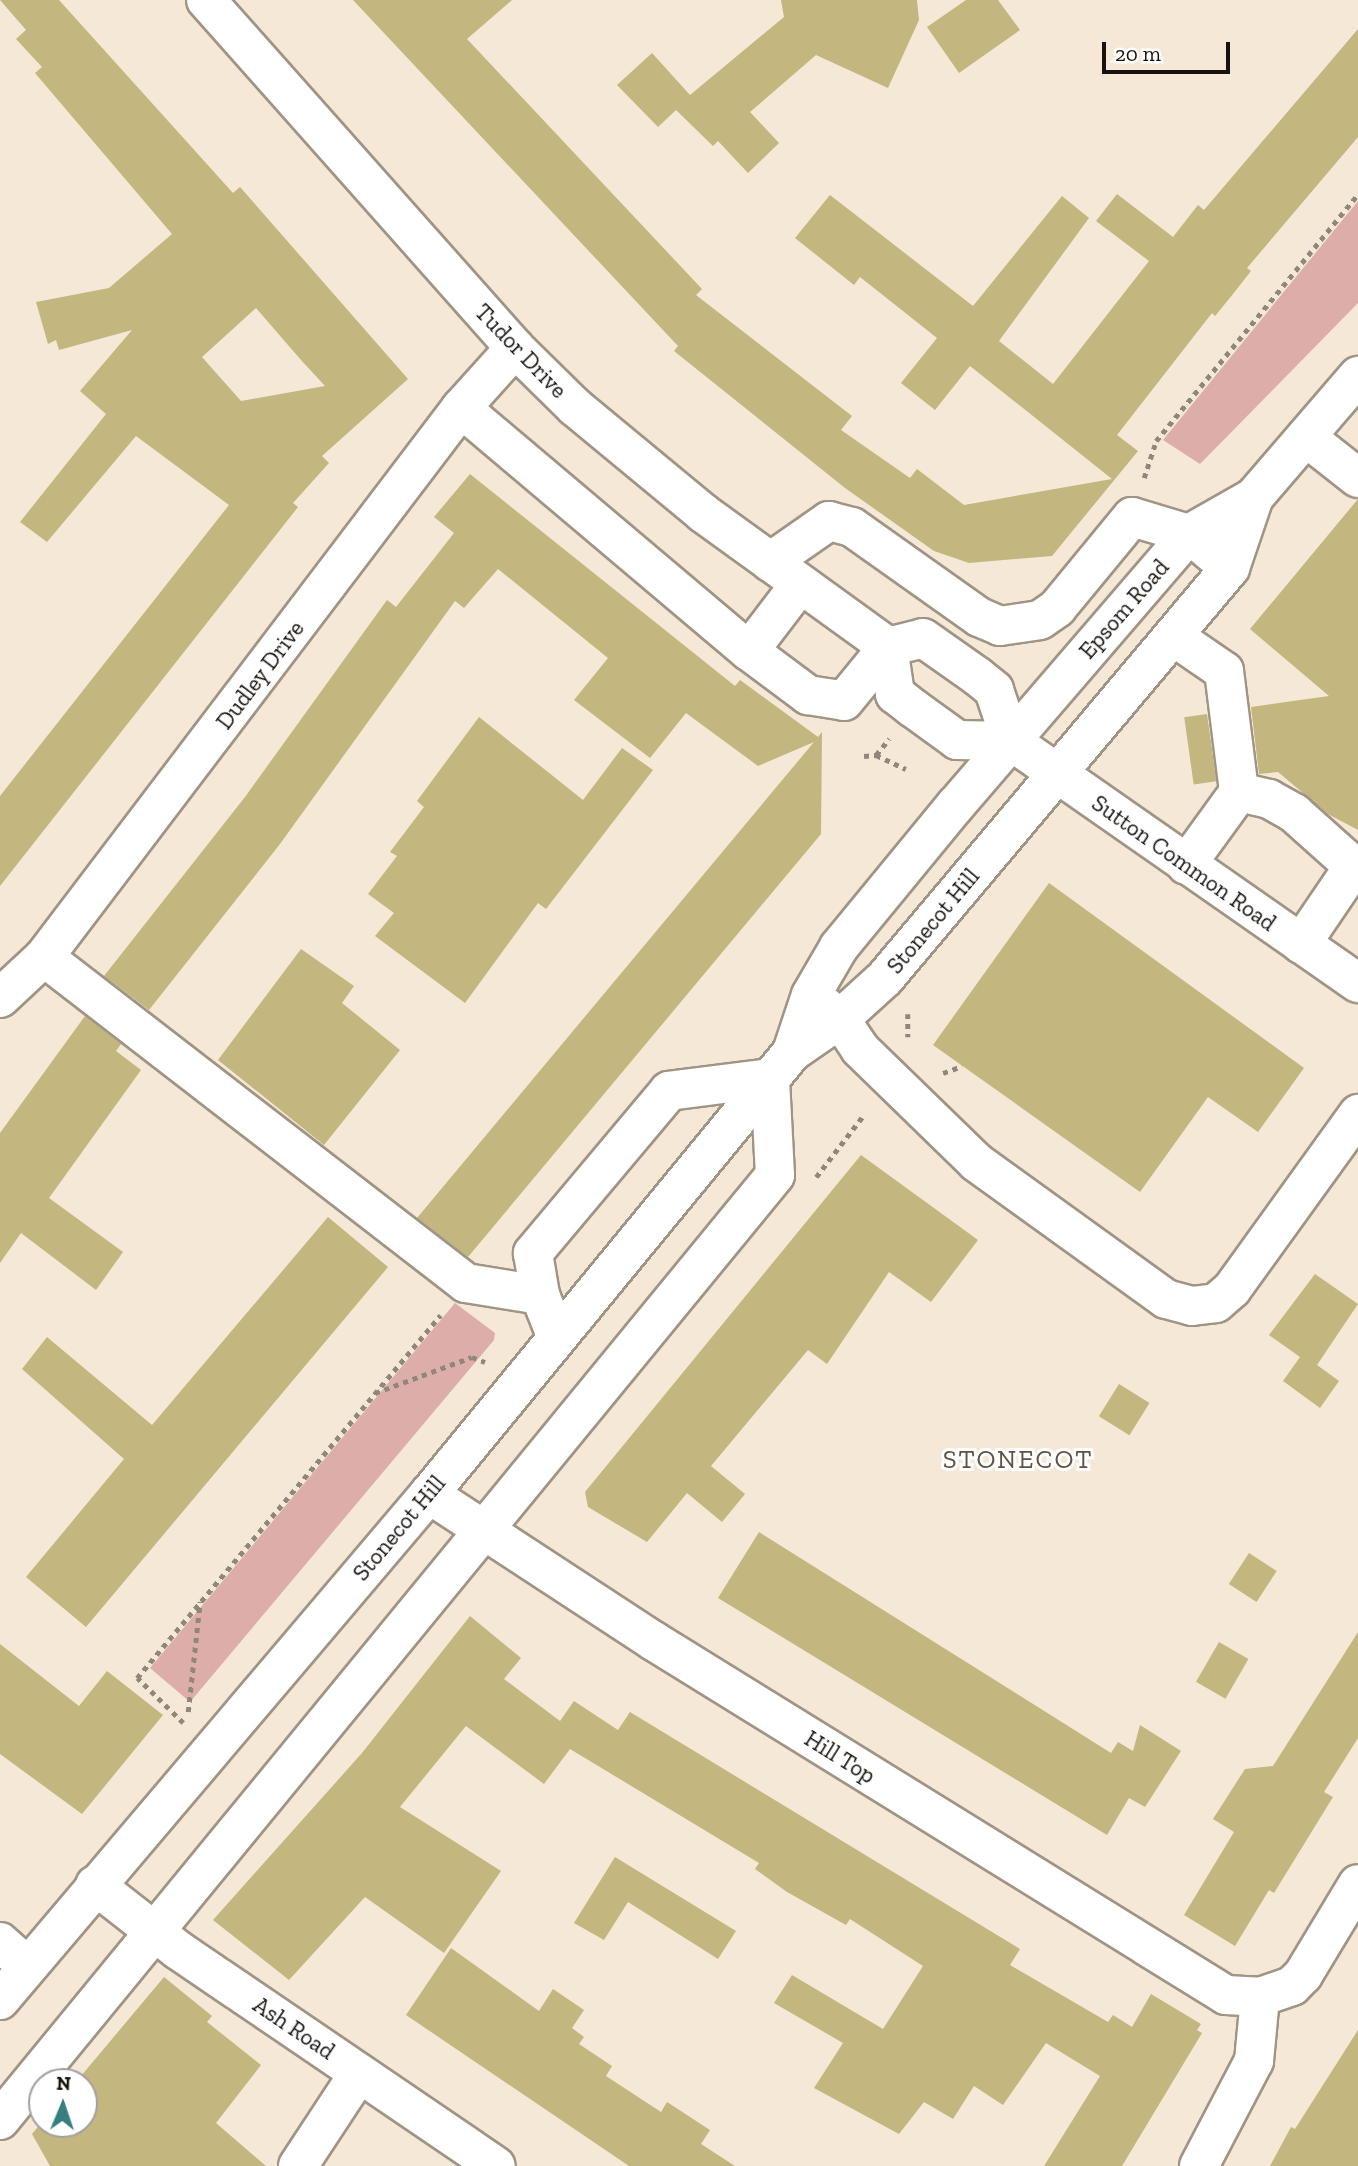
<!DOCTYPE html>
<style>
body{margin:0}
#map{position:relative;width:1358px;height:2166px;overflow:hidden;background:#f5e8d7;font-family:"Zilla Slab",serif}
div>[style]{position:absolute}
.green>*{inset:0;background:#ddada9}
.building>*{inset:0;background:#c3b67e;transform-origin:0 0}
.path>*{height:4.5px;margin-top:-2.25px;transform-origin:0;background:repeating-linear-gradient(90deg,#90877b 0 5px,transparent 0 10px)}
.roads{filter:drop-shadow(2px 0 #a09484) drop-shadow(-2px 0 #a09484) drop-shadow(0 2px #a09484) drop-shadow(0 -2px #a09484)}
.minor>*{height:38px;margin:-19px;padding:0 19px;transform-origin:19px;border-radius:19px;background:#fff}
.major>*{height:38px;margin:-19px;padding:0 19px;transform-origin:19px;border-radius:19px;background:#fff}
.highway>*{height:38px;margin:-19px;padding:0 19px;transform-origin:19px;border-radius:19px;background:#fff}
span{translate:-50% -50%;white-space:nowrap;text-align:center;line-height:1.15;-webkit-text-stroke:6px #fff;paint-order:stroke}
.street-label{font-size:23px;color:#17120d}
.quarter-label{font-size:26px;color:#5d5243;letter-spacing:2px}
.north{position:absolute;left:28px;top:2068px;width:70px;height:70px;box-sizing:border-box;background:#fff;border:2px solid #a2a09e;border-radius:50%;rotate:2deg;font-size:19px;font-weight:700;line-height:28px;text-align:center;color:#17120d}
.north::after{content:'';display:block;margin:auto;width:24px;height:32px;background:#367f7e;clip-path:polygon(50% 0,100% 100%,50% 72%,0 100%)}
.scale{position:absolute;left:1102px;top:42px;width:128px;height:32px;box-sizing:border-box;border:4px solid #17120d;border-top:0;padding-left:9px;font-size:21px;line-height:24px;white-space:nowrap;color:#17120d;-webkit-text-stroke:5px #fff;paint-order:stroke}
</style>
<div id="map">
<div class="green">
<div style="clip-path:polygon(1358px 201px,1358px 303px,1200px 464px,1163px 440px)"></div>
<div style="clip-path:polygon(455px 1303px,495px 1333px,494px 1340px,190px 1702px,150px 1668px)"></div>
</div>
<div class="building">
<div style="clip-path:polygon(evenodd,0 0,59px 0,233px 193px,240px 187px,408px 379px,322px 456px,329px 463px,293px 503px,298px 507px,0 886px,0 796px,229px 505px,136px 436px,47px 542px,20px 522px,106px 414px,80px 391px,132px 330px,59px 350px,56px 340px,48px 344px,36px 302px,109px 288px,172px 234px,35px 73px,42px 67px,16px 39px,26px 30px,0 0,256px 308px,301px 360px,325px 386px,241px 401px,202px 357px,256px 308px)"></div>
<div style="clip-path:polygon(353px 0,512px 0,467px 39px,702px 289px,696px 295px,852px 416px,841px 430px,910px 478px,917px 469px,964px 505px,1112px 479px,970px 366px,935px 410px,901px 383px,937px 338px,860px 277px,854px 285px,795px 238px,830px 195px,973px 306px,1062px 196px,1089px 218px,999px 341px,1053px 384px,1149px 261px,1096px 221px,1117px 194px,1173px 237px,1198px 205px,1204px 210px,1358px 29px,1358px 137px,1247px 268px,1251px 271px,1233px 294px,1215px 316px,1212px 313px,1117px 435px,1138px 451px,1052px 556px,969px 563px,934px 551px,845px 488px,674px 351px,678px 346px)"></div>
<div style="clip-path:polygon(781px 0,917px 0,919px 20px,888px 88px,816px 55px,750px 112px,779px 143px,748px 173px,718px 141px,713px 146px,676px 110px,658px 127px,617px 85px,652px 53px,690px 95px,784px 17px)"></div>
<div style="clip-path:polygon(966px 0,998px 0,1020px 30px,959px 73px,927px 27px)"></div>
<div style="clip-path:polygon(470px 474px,735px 686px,740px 680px,818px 737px,822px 732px,821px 834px,468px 1257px,417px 1218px,814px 742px,758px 766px,686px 713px,650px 758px,574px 700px,608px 658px,498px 569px,464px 608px,455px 601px,280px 844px,149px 1010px,104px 976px,245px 797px,387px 600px,396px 607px,454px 533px,434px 517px)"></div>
<div style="clip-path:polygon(1358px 499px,1358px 830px,1328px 814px,1278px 772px,1259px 774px,1251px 707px,1329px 696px,1250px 629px)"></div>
<div style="left:1207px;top:714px;width:68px;height:23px;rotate:82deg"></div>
<div style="clip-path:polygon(479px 717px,583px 800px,622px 748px,653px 770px,546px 909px,538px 903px,465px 1003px,375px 936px,394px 913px,368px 894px,397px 856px,390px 852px,424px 807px,417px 801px)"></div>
<div style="clip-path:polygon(1049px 883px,1304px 1068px,1258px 1132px,1208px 1097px,1140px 1192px,933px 1045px)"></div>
<div style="clip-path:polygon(301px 949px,354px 986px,342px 1003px,400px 1050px,324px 1145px,218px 1060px)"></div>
<div style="clip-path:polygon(85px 1016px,121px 1044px,116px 1051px,141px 1070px,49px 1198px,123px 1252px,96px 1290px,21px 1233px,0 1263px,0 1133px)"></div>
<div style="clip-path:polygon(861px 1155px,978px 1240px,931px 1302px,889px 1272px,827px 1364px,808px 1350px,711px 1466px,745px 1494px,722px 1522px,687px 1493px,647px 1542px,588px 1507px,585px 1492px)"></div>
<div style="clip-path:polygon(328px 1217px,388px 1267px,86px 1627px,26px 1577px,124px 1459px,22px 1369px,47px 1337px,152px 1425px)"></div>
<div style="clip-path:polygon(1315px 1274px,1358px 1304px,1317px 1365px,1339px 1381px,1320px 1408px,1283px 1381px,1300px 1357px,1269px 1335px)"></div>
<div style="left:1119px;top:1384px;width:36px;height:38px;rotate:32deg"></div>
<div style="clip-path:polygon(759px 1532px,1111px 1753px,1118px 1742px,1133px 1751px,1140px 1725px,1181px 1751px,1145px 1807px,1129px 1798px,1107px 1835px,718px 1598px)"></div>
<div style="left:1249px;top:1553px;width:33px;height:37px;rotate:33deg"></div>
<div style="clip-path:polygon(470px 1616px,521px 1658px,504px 1679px,560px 1721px,574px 1701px,618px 1730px,630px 1712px,1020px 1949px,1010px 1965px,1108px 2022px,1113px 2015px,1132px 2027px,1151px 1994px,1201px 2024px,1197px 2030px,1202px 2033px,1122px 2166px,1044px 2166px,1100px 2076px,1046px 2043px,1003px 2105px,974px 2086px,953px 2119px,924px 2102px,899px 2134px,814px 2088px,843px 2043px,774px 2003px,792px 1975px,883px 2029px,923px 1966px,850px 1919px,846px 1925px,787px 1892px,755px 1869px,759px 1863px,570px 1749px,544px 1784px,466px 1726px,400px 1807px,501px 1871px,444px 1953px,365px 1897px,289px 1980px,213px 1920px,362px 1753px)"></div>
<div style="clip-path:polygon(1358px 1632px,1358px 1738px,1324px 1792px,1333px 1797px,1274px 1893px,1269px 1890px,1235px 1946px,1184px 1915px,1234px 1832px,1213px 1819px,1245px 1769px,1273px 1766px)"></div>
<div style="left:1219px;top:1642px;width:34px;height:46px;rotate:30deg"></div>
<div style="clip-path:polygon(0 1644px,79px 1706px,107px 1671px,163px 1715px,82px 1814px,0 1754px)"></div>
<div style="clip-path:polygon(615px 1857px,736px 1931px,718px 1959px,628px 1902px,604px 1940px,574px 1923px)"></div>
<div style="clip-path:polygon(451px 1948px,539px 2011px,553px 1989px,584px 2010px,572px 2028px,584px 2037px,579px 2044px,612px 2066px,606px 2076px,661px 2112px,667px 2102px,710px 2130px,701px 2144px,735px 2166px,629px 2166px,406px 2015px)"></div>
<div style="clip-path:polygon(164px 1977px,212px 2016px,207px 2022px,261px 2065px,216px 2123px,266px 2166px,50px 2166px,32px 2134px,42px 2122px,84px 2124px,84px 2082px,76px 2082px)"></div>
<div style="clip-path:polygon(1358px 2030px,1358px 2166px,1270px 2166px,1291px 2127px,1295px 2129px)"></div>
</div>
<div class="path">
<div style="left:1144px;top:478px;width:39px;rotate:-72deg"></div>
<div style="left:1156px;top:441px;width:319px;rotate:-50.7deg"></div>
<div style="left:876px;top:755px;width:33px;rotate:25deg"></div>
<div style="left:864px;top:756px;width:12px;rotate:-5deg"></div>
<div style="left:876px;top:755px;width:21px;rotate:-51deg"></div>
<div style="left:908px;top:1014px;width:23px;rotate:90deg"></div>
<div style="left:943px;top:1073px;width:20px;rotate:-20deg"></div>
<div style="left:816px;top:1177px;width:77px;rotate:-52.4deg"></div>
<div style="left:375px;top:1393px;width:103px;rotate:-20.4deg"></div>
<div style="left:472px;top:1357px;width:14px;rotate:21deg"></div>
<div style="left:188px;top:1712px;width:111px;rotate:-83.8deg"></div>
<div style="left:183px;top:1723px;width:64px;rotate:-135.6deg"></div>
<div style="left:137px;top:1678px;width:473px;rotate:-50.1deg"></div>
</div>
<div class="roads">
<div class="minor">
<div style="left:461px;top:408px;width:377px;rotate:40.2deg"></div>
<div style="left:749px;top:651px;width:74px;rotate:36.7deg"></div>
<div style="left:808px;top:695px;width:36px;rotate:9deg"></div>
<div style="left:844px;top:701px;width:70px;rotate:-50.8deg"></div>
<div style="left:1306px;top:437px;width:66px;rotate:38.3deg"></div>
<div style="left:770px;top:562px;width:72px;rotate:-34.8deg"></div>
<div style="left:829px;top:521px;width:24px;rotate:15deg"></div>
<div style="left:852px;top:527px;width:156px;rotate:35.3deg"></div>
<div style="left:979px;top:617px;width:23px;rotate:23deg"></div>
<div style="left:1000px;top:626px;width:40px;rotate:-8.5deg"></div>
<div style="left:1040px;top:620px;width:21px;rotate:-35deg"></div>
<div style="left:1057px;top:608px;width:118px;rotate:-50.5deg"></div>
<div style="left:1132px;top:517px;width:59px;rotate:16.6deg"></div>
<div style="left:1189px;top:534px;width:53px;rotate:39.7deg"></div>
<div style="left:1173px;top:636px;width:62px;rotate:34.5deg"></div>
<div style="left:1224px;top:671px;width:122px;rotate:82.9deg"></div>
<div style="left:1239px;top:792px;width:90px;rotate:126deg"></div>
<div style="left:749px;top:651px;width:84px;rotate:-52.7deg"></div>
<div style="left:1239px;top:792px;width:31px;rotate:13deg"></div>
<div style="left:1269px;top:799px;width:29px;rotate:29deg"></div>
<div style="left:1294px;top:813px;width:75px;rotate:41.8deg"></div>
<div style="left:1350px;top:863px;width:9px;rotate:90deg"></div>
<div style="left:1350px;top:872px;width:87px;rotate:124.2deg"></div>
<div style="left:44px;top:957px;width:533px;rotate:37.69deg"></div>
<div style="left:466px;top:1283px;width:75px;rotate:9.2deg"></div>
<div style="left:0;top:998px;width:60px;rotate:-43deg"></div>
<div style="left:44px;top:957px;width:689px;rotate:-52.78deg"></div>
<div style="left:461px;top:408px;width:81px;rotate:-48deg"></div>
<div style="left:815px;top:998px;width:33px;rotate:40deg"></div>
<div style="left:840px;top:1019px;width:36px;rotate:56deg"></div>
<div style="left:860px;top:1049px;width:162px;rotate:44.2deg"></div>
<div style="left:976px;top:1162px;width:234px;rotate:35.8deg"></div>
<div style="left:1166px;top:1299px;width:27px;rotate:15deg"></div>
<div style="left:1192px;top:1306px;width:24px;rotate:-7deg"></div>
<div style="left:1216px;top:1303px;width:21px;rotate:-41deg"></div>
<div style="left:1232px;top:1289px;width:216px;rotate:-54.2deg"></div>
<div style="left:429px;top:1494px;width:267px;rotate:33.2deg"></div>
<div style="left:652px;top:1640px;width:675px;rotate:31.74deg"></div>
<div style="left:1226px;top:1995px;width:34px;rotate:3deg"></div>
<div style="left:1260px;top:1997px;width:34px;rotate:-19deg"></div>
<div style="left:1292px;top:1986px;width:16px;rotate:-45deg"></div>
<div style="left:1303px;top:1975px;width:106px;rotate:-58.9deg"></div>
<div style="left:95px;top:1885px;width:105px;rotate:38.1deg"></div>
<div style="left:178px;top:1950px;width:384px;rotate:34.2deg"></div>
<div style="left:0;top:1942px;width:36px;rotate:42deg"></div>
<div style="left:0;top:2120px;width:1222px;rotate:-50.64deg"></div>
<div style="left:775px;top:1175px;width:97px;rotate:-93deg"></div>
<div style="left:770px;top:1078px;width:102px;rotate:172.7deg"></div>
<div style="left:669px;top:1091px;width:212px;rotate:130deg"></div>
<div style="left:533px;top:1253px;width:43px;rotate:80.5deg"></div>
<div style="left:540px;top:1295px;width:46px;rotate:68.4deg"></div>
<div style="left:298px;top:2166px;width:111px;rotate:-56.7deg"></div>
<div style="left:1199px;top:2166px;width:119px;rotate:-62.4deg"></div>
<div style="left:1254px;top:2061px;width:64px;rotate:-84.6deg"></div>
</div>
<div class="major">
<div style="left:206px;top:0;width:465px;rotate:48.4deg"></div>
<div style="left:515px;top:348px;width:84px;rotate:44.5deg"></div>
<div style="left:575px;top:407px;width:166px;rotate:39.6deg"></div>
<div style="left:703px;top:513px;width:228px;rotate:35.9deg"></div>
<div style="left:888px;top:647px;width:48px;rotate:81.5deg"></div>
<div style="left:895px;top:694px;width:23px;rotate:38deg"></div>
<div style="left:913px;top:708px;width:54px;rotate:36deg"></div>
<div style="left:957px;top:740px;width:54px;rotate:1.1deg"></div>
<div style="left:888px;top:647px;width:36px;rotate:-14deg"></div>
<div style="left:923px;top:638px;width:66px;rotate:35.1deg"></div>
<div style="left:977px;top:676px;width:22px;rotate:39deg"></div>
<div style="left:994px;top:690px;width:54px;rotate:71.6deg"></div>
<div style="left:1011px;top:741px;width:423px;rotate:34.9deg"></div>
</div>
<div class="highway">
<div style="left:792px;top:1052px;width:60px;rotate:-71.6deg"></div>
<div style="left:811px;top:995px;width:56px;rotate:-59.7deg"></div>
<div style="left:839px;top:947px;width:183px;rotate:-50.6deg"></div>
<div style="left:955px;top:806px;width:359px;rotate:-49.3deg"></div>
<div style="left:1189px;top:534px;width:75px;rotate:-29.6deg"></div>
<div style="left:1254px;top:497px;width:160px;rotate:-49.3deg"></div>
<div style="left:0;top:2000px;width:663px;rotate:-49.71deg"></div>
<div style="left:429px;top:1494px;width:572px;rotate:-50.6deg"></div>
<div style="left:792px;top:1052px;width:58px;rotate:-34.5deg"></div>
<div style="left:840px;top:1019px;width:61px;rotate:-42.3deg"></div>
<div style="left:885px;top:978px;width:536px;rotate:-49.92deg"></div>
<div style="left:1230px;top:568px;width:75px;rotate:-71.3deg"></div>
</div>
</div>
<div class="street-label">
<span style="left:521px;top:351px;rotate:46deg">Tudor Drive</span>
<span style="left:1124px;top:609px;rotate:-49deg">Epsom Road</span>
<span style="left:260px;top:675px;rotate:-53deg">Dudley Drive</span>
<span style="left:1184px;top:863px;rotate:35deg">Sutton Common Road</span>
<span style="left:933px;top:921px;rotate:-50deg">Stonecot Hill</span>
<span style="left:399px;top:1528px;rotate:-50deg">Stonecot Hill</span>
<span style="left:840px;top:1757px;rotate:32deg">Hill Top</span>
<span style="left:294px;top:2028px;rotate:34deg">Ash Road</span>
</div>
<div class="quarter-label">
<span style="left:1018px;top:1460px">STONECOT</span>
</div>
<div class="north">N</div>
<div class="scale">20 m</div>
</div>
